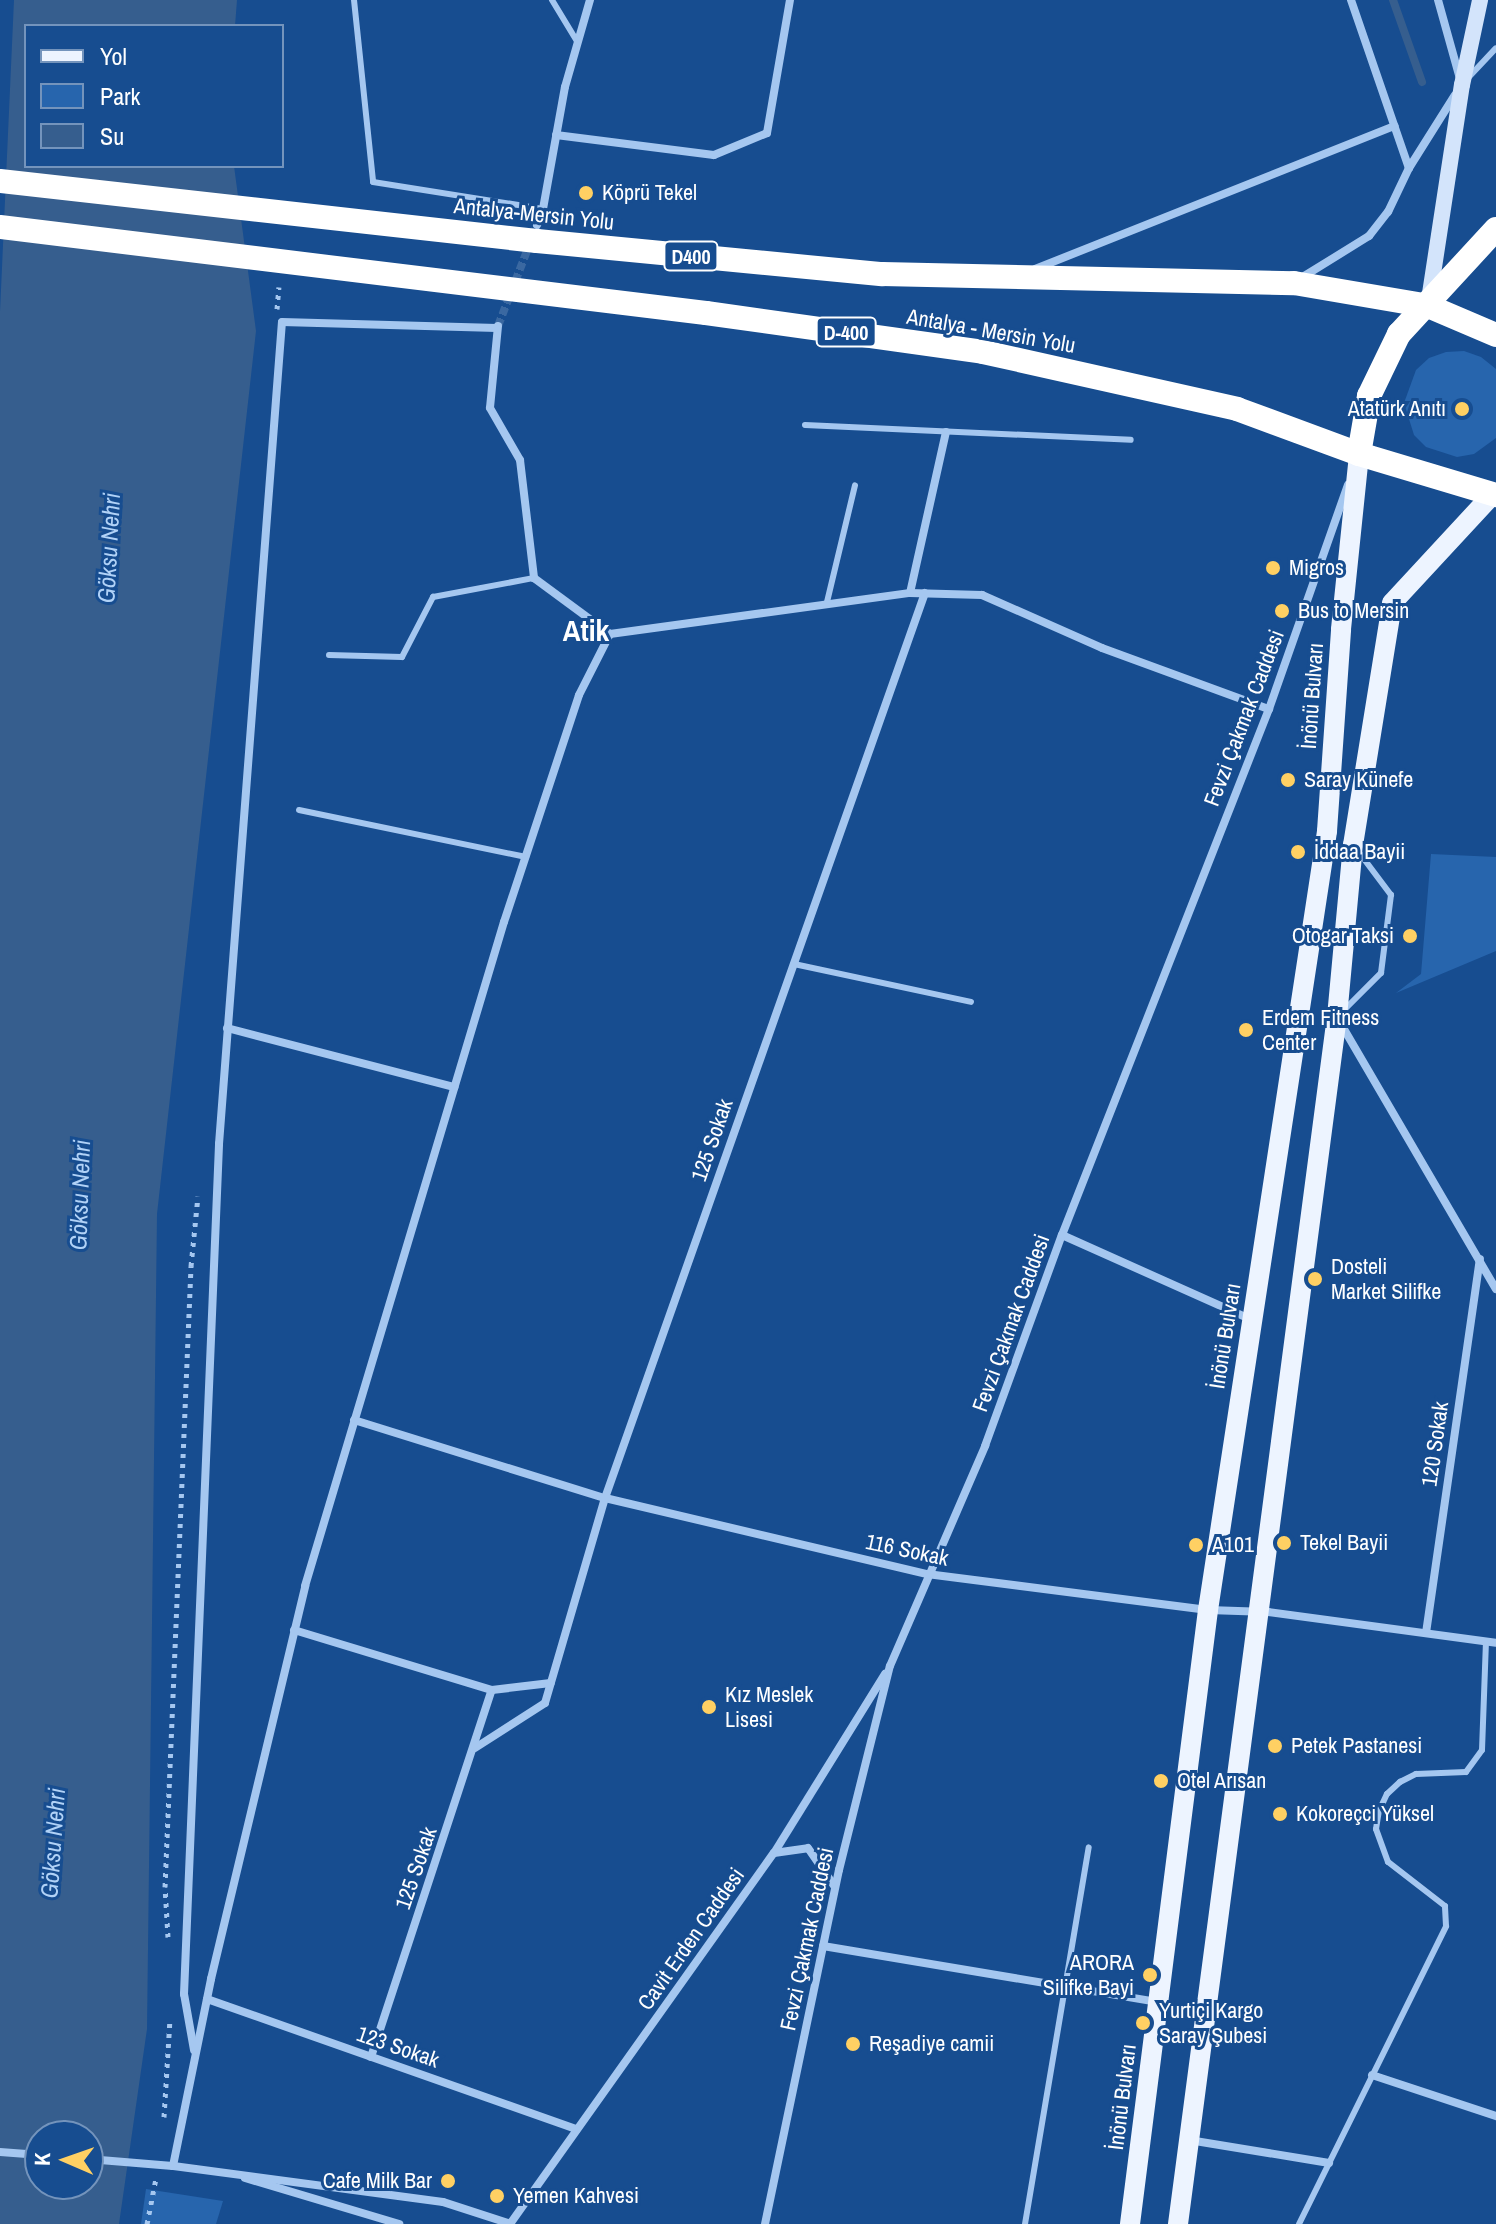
<!DOCTYPE html>
<meta charset="utf-8">
<style>
body{margin:0}
#map{position:relative;width:1496px;height:2224px;overflow:hidden;background:#174d90;font-family:"Archivo Narrow",sans-serif}
div>[style]{position:absolute}
.green>*{inset:0;background:#2765ad}
.water>*{inset:0;background:#365e8e}
.stream>*{height:8px;margin:-4px;padding:0 4px;transform-origin:4px;border-radius:4px;background:#365e8e}
.street-tunnel>*{height:8px;margin-top:-4px;transform-origin:0;background:repeating-linear-gradient(90deg,#3a68a1 0 8px,transparent 0 12px)}
.path>*{height:5px;margin-top:-2.5px;transform-origin:0;background:repeating-linear-gradient(90deg,#a5c7f0 0 4px,transparent 0 10px)}
.lane>*{height:6px;margin:-3px;padding:0 3px;transform-origin:3px;border-radius:3px;background:#a5c7f0}
.street>*{height:8px;margin:-4px;padding:0 4px;transform-origin:4px;border-radius:4px;background:#a5c7f0}
.secondary>*{height:16px;margin:-8px;padding:0 8px;transform-origin:8px;border-radius:8px;background:#d3e4fb}
.primary>*{height:20px;margin:-10px;padding:0 10px;transform-origin:10px;border-radius:10px;background:#edf4ff}
.highway>*{height:24px;margin:-12px;padding:0 12px;transform-origin:12px;border-radius:12px;background:#fff}
.street-bridge>*{height:8px;margin:-4px;padding:0 4px;transform-origin:4px;border-radius:4px;background:#a5c7f0}
.dots>*{width:22px;height:22px;translate:-50% -50%;box-sizing:border-box;border:4px solid #174d90;border-radius:50%}
span{translate:-50% -50%;white-space:nowrap;text-align:center;line-height:1.15;-webkit-text-stroke:6px #174d90;paint-order:stroke}
.shield-label span{padding:2px 6px;background:#174d90;border:2px solid;border-radius:6px;-webkit-text-stroke-width:0}
.shield-label{font-size:20px;color:#fff;font-weight:700}
.poi-label{font-size:22px;color:#fff}
.left{translate:0 -50%;text-align:left}
.right{translate:-100% -50%;text-align:right}
.street-label{font-size:22px;color:#fff}
.water-label{font-size:24px;color:#b1d2f7;font-style:italic}
.district-label{font-size:30px;color:#fff;font-weight:700}
.legend{position:absolute;left:24px;top:24px;width:260px;height:144px;box-sizing:border-box;background:#174d90;border:2px solid #7494bc;margin:0;padding:10px 14px;list-style:none;font-size:24px;color:#fff}
.legend li{display:flex;align-items:center;gap:16px;height:40px}
.legend b{width:40px;border:2px solid #7494bc}
.north{position:absolute;left:24px;top:2120px;width:80px;height:80px;box-sizing:border-box;background:#174d90;border:2px solid #7494bc;border-radius:50%;rotate:272deg;font-size:22px;font-weight:700;line-height:32px;text-align:center;color:#fff}
.north::after{content:'';display:block;margin:auto;width:28px;height:36px;background:#ffd063;clip-path:polygon(50% 0,100% 100%,50% 72%,0 100%)}
</style>
<div id="map">
<div class="green">
<div style="clip-path:polygon(1464px 351px,1481px 357px,1496px 369px,1496px 438px,1474px 454px,1457px 457px,1426px 447px,1414px 435px,1404px 403px,1416px 370px,1429px 358px,1446px 352px)"></div>
<div style="clip-path:polygon(1431px 854px,1496px 857px,1496px 951px,1396px 993px,1421px 974px)"></div>
<div style="clip-path:polygon(146px 2189px,223px 2201px,216px 2224px,141px 2224px)"></div>
</div>
<div class="water">
<div style="clip-path:polygon(evenodd,14px 0,237px 0,235px 26px,26px 26px,26px 166px,234px 166px,256px 331px,157px 1214px,147px 2029px,119px 2224px,0 2224px,0 312px,14px 0,40px 2136px,88px 2136px,88px 2184px,40px 2184px,40px 2136px)"></div>
</div>
<div class="stream">
<div style="left:1393px;top:0;width:87px;rotate:70.5deg"></div>
</div>
<div class="street-tunnel">
<div style="left:498px;top:326px;width:108px;rotate:-68.9deg"></div>
</div>
<div class="path">
<div style="left:277px;top:309px;width:22px;rotate:-85deg"></div>
<div style="left:168px;top:1937px;width:50px;rotate:-93.4deg"></div>
<div style="left:165px;top:1887px;width:622px;rotate:-87.6deg"></div>
<div style="left:191px;top:1266px;width:70px;rotate:-84.3deg"></div>
<div style="left:164px;top:2117px;width:98px;rotate:-86.5deg"></div>
<div style="left:147px;top:2224px;width:47px;rotate:-78.9deg"></div>
</div>
<div class="lane">
<div style="left:354px;top:0;width:183px;rotate:84deg"></div>
<div style="left:373px;top:182px;width:172px;rotate:9deg"></div>
<div style="left:552px;top:0;width:50px;rotate:58.8deg"></div>
<div style="left:1467px;top:79px;width:42px;rotate:-46.9deg"></div>
<div style="left:805px;top:425px;width:326px;rotate:2.6deg"></div>
<div style="left:827px;top:602px;width:120px;rotate:-76.5deg"></div>
<div style="left:329px;top:655px;width:73px;rotate:1.6deg"></div>
<div style="left:402px;top:657px;width:68px;rotate:-62.7deg"></div>
<div style="left:433px;top:597px;width:103px;rotate:-10.7deg"></div>
<div style="left:299px;top:810px;width:232px;rotate:11.7deg"></div>
<div style="left:794px;top:964px;width:181px;rotate:12.1deg"></div>
<div style="left:1345px;top:1009px;width:51px;rotate:-45deg"></div>
<div style="left:1381px;top:973px;width:79px;rotate:-82.7deg"></div>
<div style="left:1391px;top:895px;width:55px;rotate:-126.9deg"></div>
<div style="left:1025px;top:2224px;width:382px;rotate:-80.4deg"></div>
<div style="left:1299px;top:2224px;width:332px;rotate:-63.7deg"></div>
<div style="left:1446px;top:1926px;width:20px;rotate:-93deg"></div>
<div style="left:1445px;top:1906px;width:72px;rotate:-142.3deg"></div>
<div style="left:1388px;top:1862px;width:35px;rotate:-110deg"></div>
<div style="left:1376px;top:1829px;width:18px;rotate:-81deg"></div>
<div style="left:1379px;top:1811px;width:19px;rotate:-65deg"></div>
<div style="left:1387px;top:1794px;width:18px;rotate:-43deg"></div>
<div style="left:1400px;top:1782px;width:18px;rotate:-27deg"></div>
<div style="left:1416px;top:1774px;width:50px;rotate:-2.3deg"></div>
<div style="left:1466px;top:1772px;width:27px;rotate:-54deg"></div>
<div style="left:1482px;top:1750px;width:109px;rotate:-87.9deg"></div>
</div>
<div class="street">
<div style="left:1351px;top:0;width:178px;rotate:71deg"></div>
<div style="left:1438px;top:0;width:82px;rotate:74.4deg"></div>
<div style="left:556px;top:135px;width:159px;rotate:7.2deg"></div>
<div style="left:714px;top:155px;width:57px;rotate:-22.5deg"></div>
<div style="left:767px;top:133px;width:135px;rotate:-80.2deg"></div>
<div style="left:537px;top:225px;width:17px;rotate:-69deg"></div>
<div style="left:543px;top:209px;width:124px;rotate:-79.8deg"></div>
<div style="left:565px;top:87px;width:91px;rotate:-74deg"></div>
<div style="left:1035px;top:269px;width:387px;rotate:-21.7deg"></div>
<div style="left:1301px;top:278px;width:80px;rotate:-31.7deg"></div>
<div style="left:1369px;top:236px;width:31px;rotate:-52deg"></div>
<div style="left:1388px;top:212px;width:49px;rotate:-64.5deg"></div>
<div style="left:1409px;top:168px;width:86px;rotate:-57.8deg"></div>
<div style="left:498px;top:326px;width:82px;rotate:95.6deg"></div>
<div style="left:490px;top:408px;width:60px;rotate:60deg"></div>
<div style="left:520px;top:460px;width:119px;rotate:83.2deg"></div>
<div style="left:534px;top:578px;width:94px;rotate:36.4deg"></div>
<div style="left:910px;top:593px;width:165px;rotate:-77.4deg"></div>
<div style="left:1341px;top:1024px;width:307px;rotate:59.7deg"></div>
<div style="left:227px;top:1028px;width:235px;rotate:14.6deg"></div>
<div style="left:1062px;top:1235px;width:208px;rotate:24.1deg"></div>
<div style="left:354px;top:1420px;width:263px;rotate:17.3deg"></div>
<div style="left:605px;top:1498px;width:331px;rotate:13.3deg"></div>
<div style="left:927px;top:1574px;width:283px;rotate:7.3deg"></div>
<div style="left:1208px;top:1610px;width:60px;rotate:1.9deg"></div>
<div style="left:1268px;top:1612px;width:230px;rotate:7.7deg"></div>
<div style="left:294px;top:1630px;width:207px;rotate:16.9deg"></div>
<div style="left:492px;top:1690px;width:59px;rotate:-6.8deg"></div>
<div style="left:1426px;top:1633px;width:378px;rotate:-81.8deg"></div>
<div style="left:475px;top:1748px;width:83px;rotate:-32.7deg"></div>
<div style="left:545px;top:1703px;width:214px;rotate:-73.7deg"></div>
<div style="left:605px;top:1498px;width:960px;rotate:-70.53deg"></div>
<div style="left:774px;top:1853px;width:34px;rotate:-8deg"></div>
<div style="left:808px;top:1848px;width:47px;rotate:55.3deg"></div>
<div style="left:823px;top:1946px;width:340px;rotate:9.5deg"></div>
<div style="left:207px;top:1999px;width:392px;rotate:19.4deg"></div>
<div style="left:194px;top:2050px;width:57px;rotate:-100.1deg"></div>
<div style="left:184px;top:1994px;width:851px;rotate:-87.64deg"></div>
<div style="left:219px;top:1144px;width:824px;rotate:-85.62deg"></div>
<div style="left:282px;top:322px;width:215px;rotate:1.6deg"></div>
<div style="left:371px;top:2057px;width:386px;rotate:-71.8deg"></div>
<div style="left:1372px;top:2075px;width:131px;rotate:18.3deg"></div>
<div style="left:1189px;top:2140px;width:142px;rotate:9.3deg"></div>
<div style="left:0;top:2152px;width:40px;rotate:4.3deg"></div>
<div style="left:245px;top:2178px;width:161px;rotate:16.6deg"></div>
<div style="left:510px;top:2224px;width:455px;rotate:-54.6deg"></div>
<div style="left:774px;top:1853px;width:211px;rotate:-58.2deg"></div>
<div style="left:511px;top:2224px;width:71px;rotate:-162.1deg"></div>
<div style="left:443px;top:2202px;width:272px;rotate:-172.4deg"></div>
<div style="left:173px;top:2166px;width:191px;rotate:-78.5deg"></div>
<div style="left:211px;top:1979px;width:404px;rotate:-76.5deg"></div>
<div style="left:305px;top:1586px;width:693px;rotate:-73.32deg"></div>
<div style="left:504px;top:922px;width:239px;rotate:-71.7deg"></div>
<div style="left:579px;top:695px;width:68px;rotate:-63.1deg"></div>
<div style="left:610px;top:634px;width:303px;rotate:-7.8deg"></div>
<div style="left:910px;top:593px;width:72px;rotate:1.6deg"></div>
<div style="left:982px;top:595px;width:131px;rotate:23.8deg"></div>
<div style="left:1102px;top:648px;width:178px;rotate:20.1deg"></div>
<div style="left:765px;top:2224px;width:362px;rotate:-78.2deg"></div>
<div style="left:839px;top:1870px;width:210px;rotate:-76deg"></div>
<div style="left:890px;top:1666px;width:240px;rotate:-66.6deg"></div>
<div style="left:985px;top:1446px;width:225px;rotate:-70deg"></div>
<div style="left:1062px;top:1235px;width:565px;rotate:-68.52deg"></div>
<div style="left:1269px;top:709px;width:238px;rotate:-70.6deg"></div>
</div>
<div class="secondary">
<div style="left:1429px;top:300px;width:218px;rotate:-81.3deg"></div>
<div style="left:1462px;top:85px;width:87px;rotate:-78deg"></div>
</div>
<div class="primary">
<div style="left:1130px;top:2224px;width:619px;rotate:-82.76deg"></div>
<div style="left:1208px;top:1610px;width:788px;rotate:-81.31deg"></div>
<div style="left:1327px;top:831px;width:202px;rotate:-86deg"></div>
<div style="left:1341px;top:629px;width:176px;rotate:-84.1deg"></div>
<div style="left:1178px;top:2224px;width:1217px;rotate:-82.5deg"></div>
<div style="left:1337px;top:1017px;width:173px;rotate:-84.7deg"></div>
<div style="left:1353px;top:845px;width:245px;rotate:-80.8deg"></div>
<div style="left:1392px;top:603px;width:149px;rotate:-47.2deg"></div>
</div>
<div class="highway">
<div style="left:0;top:181px;width:540px;rotate:6.38deg"></div>
<div style="left:537px;top:241px;width:347px;rotate:5.5deg"></div>
<div style="left:882px;top:274px;width:412px;rotate:1.3deg"></div>
<div style="left:1294px;top:283px;width:136px;rotate:9.7deg"></div>
<div style="left:1428px;top:306px;width:74px;rotate:23.1deg"></div>
<div style="left:0;top:227px;width:711px;rotate:6.95deg"></div>
<div style="left:706px;top:313px;width:280px;rotate:8deg"></div>
<div style="left:983px;top:352px;width:260px;rotate:12.6deg"></div>
<div style="left:1237px;top:409px;width:130px;rotate:20.2deg"></div>
<div style="left:1359px;top:454px;width:143px;rotate:16.7deg"></div>
<div style="left:1359px;top:454px;width:59px;rotate:-80.2deg"></div>
<div style="left:1369px;top:396px;width:69px;rotate:-64.2deg"></div>
<div style="left:1399px;top:334px;width:143px;rotate:-47.3deg"></div>
</div>
<div class="street-bridge">
<div style="left:88px;top:2159px;width:85px;rotate:4.7deg"></div>
</div>
<div class="dots">
<div style="left:586px;top:193px;background:#ffd063"></div>
<div style="left:1462px;top:409px;background:#ffd063"></div>
<div style="left:1273px;top:568px;background:#ffd063"></div>
<div style="left:1282px;top:611px;background:#ffd063"></div>
<div style="left:1288px;top:780px;background:#ffd063"></div>
<div style="left:1298px;top:852px;background:#ffd063"></div>
<div style="left:1410px;top:936px;background:#ffd063"></div>
<div style="left:1246px;top:1030px;background:#ffd063"></div>
<div style="left:1315px;top:1279px;background:#ffd063"></div>
<div style="left:1284px;top:1543px;background:#ffd063"></div>
<div style="left:1196px;top:1545px;background:#ffd063"></div>
<div style="left:709px;top:1707px;background:#ffd063"></div>
<div style="left:1275px;top:1746px;background:#ffd063"></div>
<div style="left:1161px;top:1781px;background:#ffd063"></div>
<div style="left:1280px;top:1814px;background:#ffd063"></div>
<div style="left:1150px;top:1975px;background:#ffd063"></div>
<div style="left:1143px;top:2023px;background:#ffd063"></div>
<div style="left:853px;top:2044px;background:#ffd063"></div>
<div style="left:448px;top:2181px;background:#ffd063"></div>
<div style="left:497px;top:2196px;background:#ffd063"></div>
</div>
<div class="shield-label">
<span style="left:691px;top:256px">D400</span>
<span style="left:846px;top:332px">D-400</span>
</div>
<div class="poi-label">
<span class="left" style="left:602px;top:193px">Köprü Tekel</span>
<span class="right" style="left:1446px;top:409px">Atatürk Anıtı</span>
<span class="left" style="left:1289px;top:568px">Migros</span>
<span class="left" style="left:1298px;top:611px">Bus to Mersin</span>
<span class="left" style="left:1304px;top:780px">Saray Künefe</span>
<span class="left" style="left:1314px;top:852px">İddaa Bayii</span>
<span class="right" style="left:1394px;top:936px">Otogar Taksi</span>
<span class="left" style="left:1262px;top:1030px">Erdem Fitness<br>Center</span>
<span class="left" style="left:1331px;top:1279px">Dosteli<br>Market Silifke</span>
<span class="left" style="left:1300px;top:1543px">Tekel Bayii</span>
<span class="left" style="left:1212px;top:1545px">A101</span>
<span class="left" style="left:725px;top:1707px">Kız Meslek<br>Lisesi</span>
<span class="left" style="left:1291px;top:1746px">Petek Pastanesi</span>
<span class="left" style="left:1177px;top:1781px">Otel Arısan</span>
<span class="left" style="left:1296px;top:1814px">Kokoreçci Yüksel</span>
<span class="right" style="left:1134px;top:1975px">ARORA<br>Silifke Bayi</span>
<span class="left" style="left:1159px;top:2023px">Yurtiçi Kargo<br>Saray Şubesi</span>
<span class="left" style="left:869px;top:2044px">Reşadiye camii</span>
<span class="right" style="left:432px;top:2181px">Cafe Milk Bar</span>
<span class="left" style="left:513px;top:2196px">Yemen Kahvesi</span>
</div>
<div class="street-label">
<span style="left:534px;top:214px;rotate:6deg">Antalya-Mersin Yolu</span>
<span style="left:991px;top:331px;rotate:10deg">Antalya - Mersin Yolu</span>
<span style="left:1312px;top:696px;rotate:-86deg">İnönü Bulvarı</span>
<span style="left:1244px;top:718px;rotate:-69deg">Fevzi Çakmak Caddesi</span>
<span style="left:712px;top:1140px;rotate:-71deg">125 Sokak</span>
<span style="left:1011px;top:1323px;rotate:-70deg">Fevzi Çakmak Caddesi</span>
<span style="left:1225px;top:1336px;rotate:-81deg">İnönü Bulvarı</span>
<span style="left:1435px;top:1444px;rotate:-82deg">120 Sokak</span>
<span style="left:907px;top:1550px;rotate:12deg">116 Sokak</span>
<span style="left:416px;top:1868px;rotate:-71deg">125 Sokak</span>
<span style="left:691px;top:1939px;rotate:-55deg">Cavit Erden Caddesi</span>
<span style="left:807px;top:1939px;rotate:-78deg">Fevzi Çakmak Caddesi</span>
<span style="left:398px;top:2047px;rotate:19deg">123 Sokak</span>
<span style="left:1122px;top:2097px;rotate:-83deg">İnönü Bulvarı</span>
</div>
<div class="water-label">
<span style="left:109px;top:548px;rotate:-87deg">Göksu Nehri</span>
<span style="left:80px;top:1195px;rotate:-88deg">Göksu Nehri</span>
<span style="left:53px;top:1843px;rotate:-86deg">Göksu Nehri</span>
</div>
<div class="district-label">
<span style="left:586px;top:630px">Atik</span>
</div>
<ul class="legend">
<li><b style="height:10px;background:#edf4ff"></b>Yol</li>
<li><b style="height:22px;background:#2765ad"></b>Park</li>
<li><b style="height:22px;background:#365e8e"></b>Su</li>
</ul>
<div class="north">K</div>
</div>
